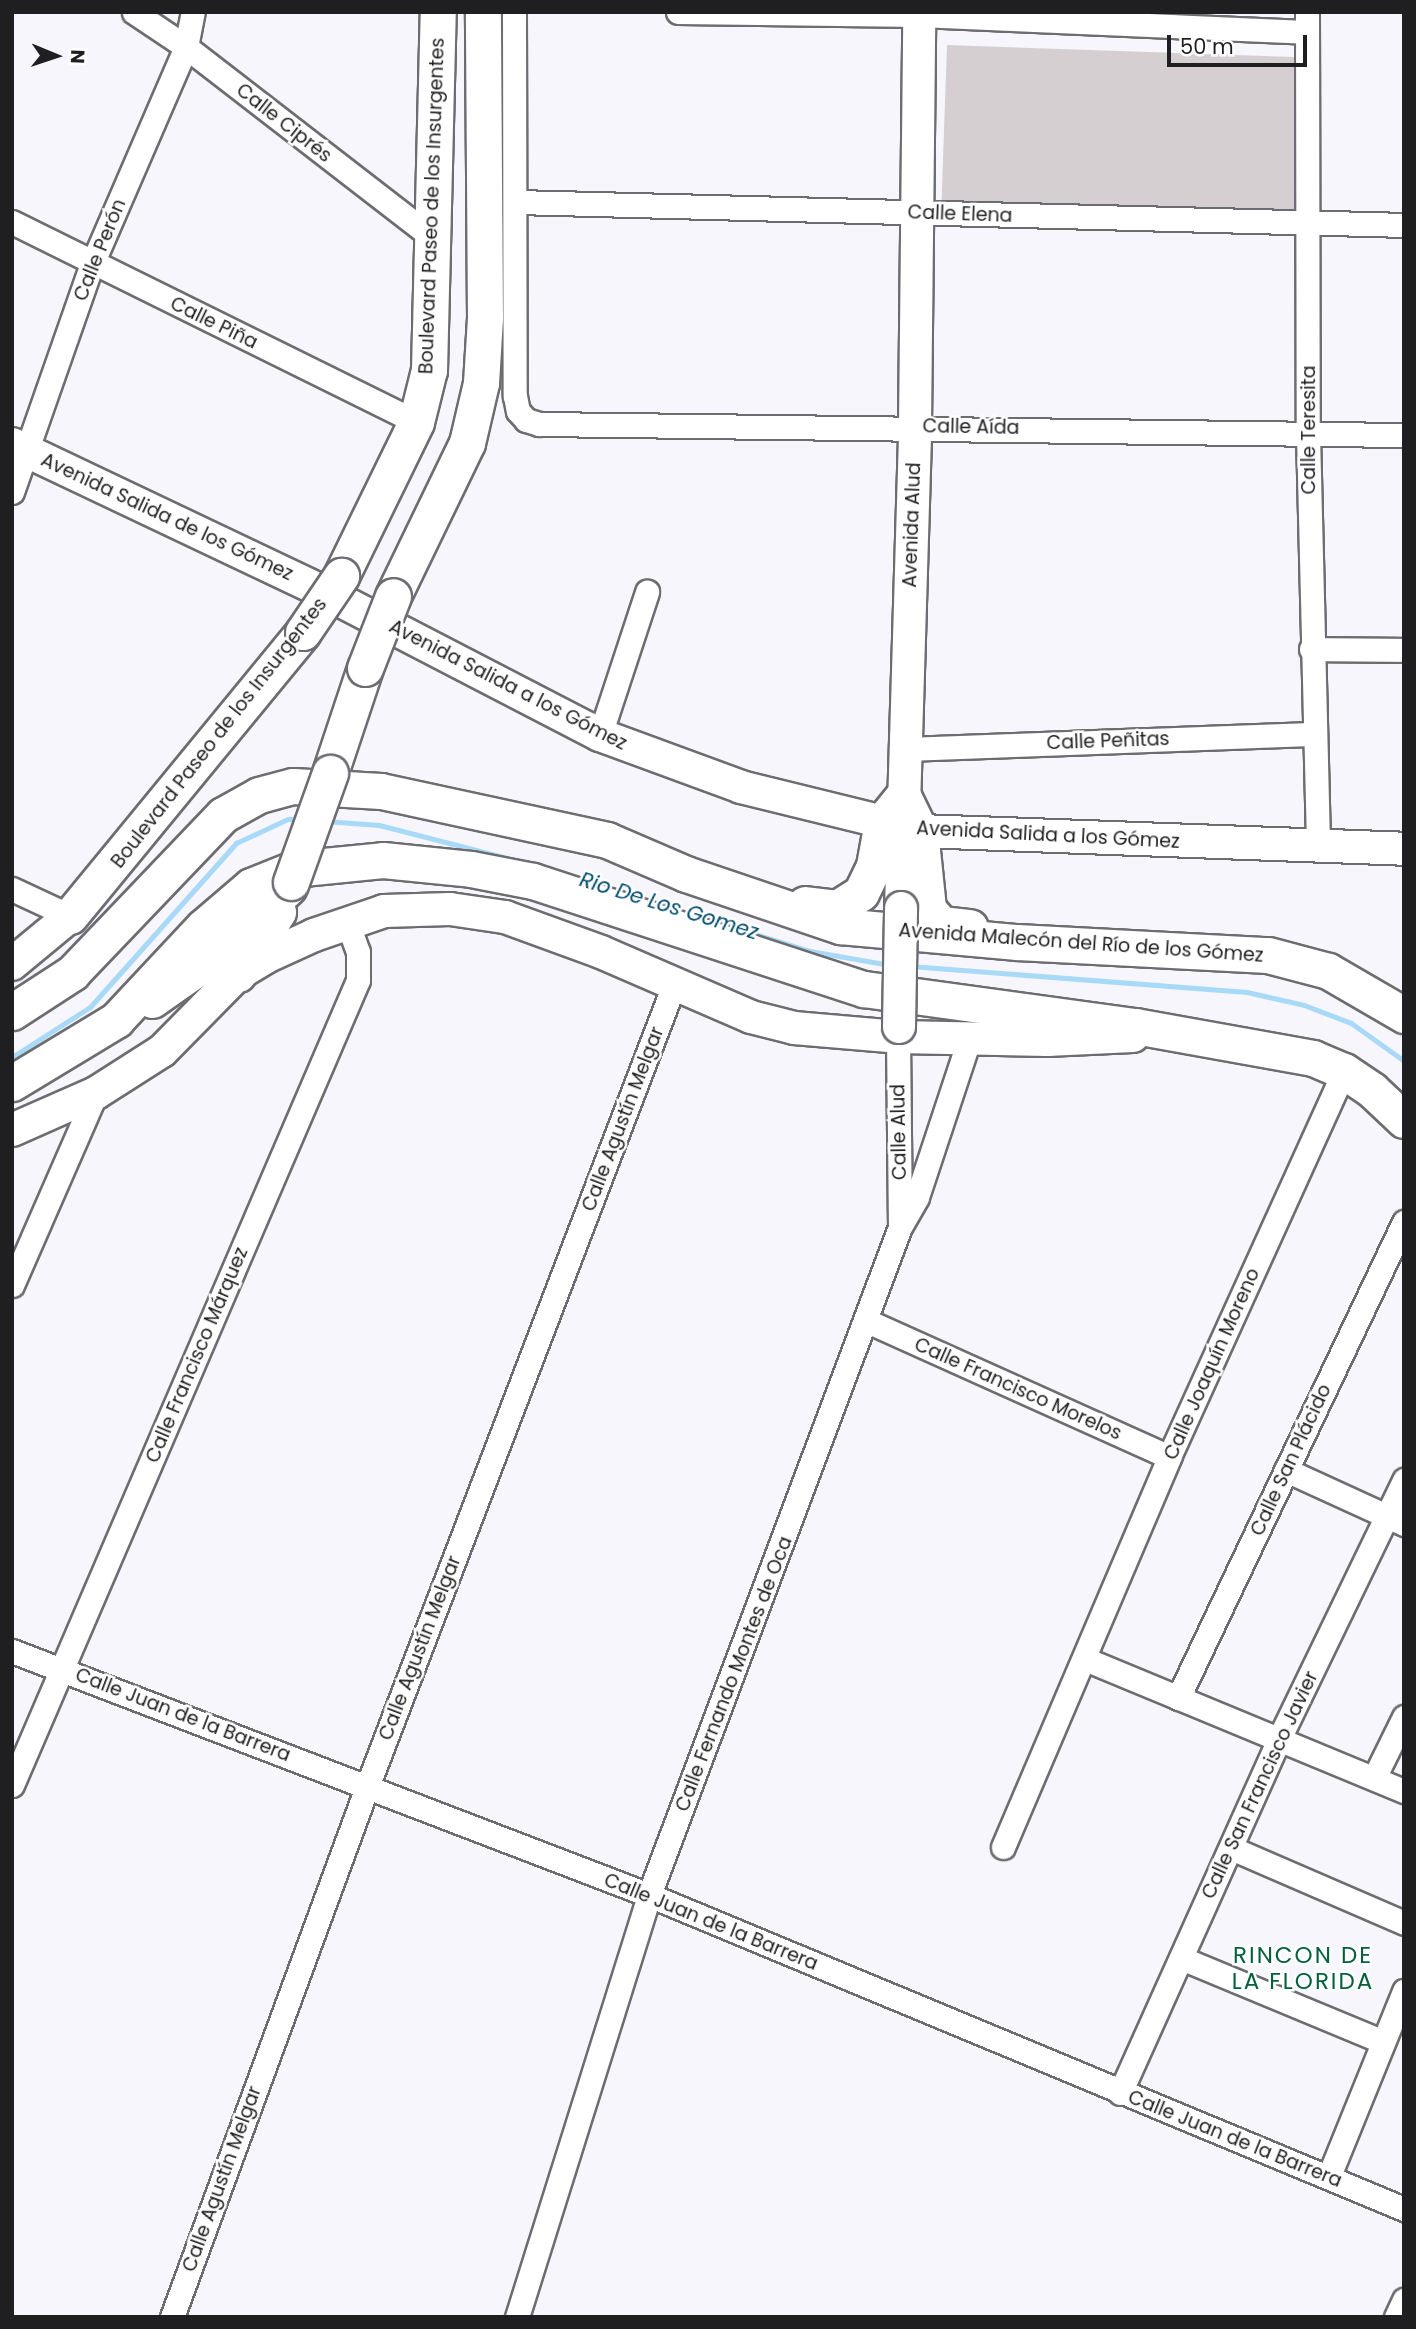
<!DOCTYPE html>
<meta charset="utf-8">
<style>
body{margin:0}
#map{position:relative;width:1416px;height:2329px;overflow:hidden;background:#f6f6fc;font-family:Poppins,sans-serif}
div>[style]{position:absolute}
.shadow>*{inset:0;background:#0003}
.stream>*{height:5px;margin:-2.5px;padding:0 2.5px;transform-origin:2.5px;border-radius:2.5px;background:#a8daf8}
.building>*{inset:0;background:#d5cfd2;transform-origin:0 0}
.roads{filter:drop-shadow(2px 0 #6d6d71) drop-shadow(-2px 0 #6d6d71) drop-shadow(0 2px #6d6d71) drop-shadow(0 -2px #6d6d71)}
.street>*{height:23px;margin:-11.5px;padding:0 11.5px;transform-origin:11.5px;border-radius:11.5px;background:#fff}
.secondary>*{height:32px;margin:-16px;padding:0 16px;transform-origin:16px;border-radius:16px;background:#fff}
.primary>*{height:35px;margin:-17.5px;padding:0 17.5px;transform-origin:17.5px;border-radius:17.5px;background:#fff}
.bridges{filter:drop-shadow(2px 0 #6d6d71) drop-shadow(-2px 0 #6d6d71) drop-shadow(0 2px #6d6d71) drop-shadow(0 -2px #6d6d71)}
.secondary-bridge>*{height:32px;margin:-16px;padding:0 16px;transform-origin:16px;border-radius:16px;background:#fff}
.primary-bridge>*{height:35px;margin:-17.5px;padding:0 17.5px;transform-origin:17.5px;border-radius:17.5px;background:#fff}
span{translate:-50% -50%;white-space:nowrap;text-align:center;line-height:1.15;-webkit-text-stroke:5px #fff;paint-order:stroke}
.street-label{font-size:19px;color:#1f1f21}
.water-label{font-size:21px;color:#004c6d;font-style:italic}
.quarter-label{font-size:23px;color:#04613b;letter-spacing:2px}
.frame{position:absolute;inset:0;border:14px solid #1f1f21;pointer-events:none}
.north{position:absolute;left:21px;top:21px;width:70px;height:70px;-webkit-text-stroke:5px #fff;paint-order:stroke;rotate:92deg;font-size:19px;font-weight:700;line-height:28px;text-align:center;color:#1f1f21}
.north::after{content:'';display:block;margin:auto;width:24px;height:32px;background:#1f1f21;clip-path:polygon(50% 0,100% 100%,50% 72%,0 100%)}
.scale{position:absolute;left:1167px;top:35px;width:140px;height:32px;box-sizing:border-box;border:4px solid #1f1f21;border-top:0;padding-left:9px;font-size:21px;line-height:24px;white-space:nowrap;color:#1f1f21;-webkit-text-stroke:5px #fff;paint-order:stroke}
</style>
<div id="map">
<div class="shadow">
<div style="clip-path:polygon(1301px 60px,1307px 219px,955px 206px,943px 199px)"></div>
</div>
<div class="stream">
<div style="left:325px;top:821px;width:54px;rotate:4.2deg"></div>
<div style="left:379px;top:825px;width:149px;rotate:14.4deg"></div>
<div style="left:687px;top:913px;width:129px;rotate:17.2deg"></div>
<div style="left:810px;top:951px;width:81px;rotate:9.9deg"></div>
<div style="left:910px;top:966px;width:338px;rotate:4.4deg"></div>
<div style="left:1247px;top:992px;width:58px;rotate:12.8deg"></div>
<div style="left:1304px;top:1005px;width:50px;rotate:21deg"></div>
<div style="left:1351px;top:1023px;width:65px;rotate:35.6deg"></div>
<div style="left:12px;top:1057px;width:93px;rotate:-32.7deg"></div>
<div style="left:90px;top:1007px;width:220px;rotate:-48.3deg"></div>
<div style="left:236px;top:843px;width:57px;rotate:-24.8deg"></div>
<div style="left:288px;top:819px;width:13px"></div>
</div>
<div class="building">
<div style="left:947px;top:45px;width:354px;height:155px;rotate:2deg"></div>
</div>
<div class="roads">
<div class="street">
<div style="left:134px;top:12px;width:63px;rotate:33.9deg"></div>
<div style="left:186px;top:47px;width:311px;rotate:37.7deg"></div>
<div style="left:514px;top:12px;width:384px;rotate:89.9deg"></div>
<div style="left:515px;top:396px;width:15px;rotate:79deg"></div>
<div style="left:518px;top:411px;width:12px;rotate:48deg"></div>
<div style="left:526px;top:420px;width:14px;rotate:17deg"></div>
<div style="left:539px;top:424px;width:865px;rotate:0.73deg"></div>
<div style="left:678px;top:12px;width:241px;rotate:0.7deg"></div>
<div style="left:919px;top:15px;width:387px;rotate:2.5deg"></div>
<div style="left:1307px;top:12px;width:422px;rotate:89.9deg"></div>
<div style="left:1308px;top:434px;width:413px;rotate:88.6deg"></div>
<div style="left:516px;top:202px;width:888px;rotate:1.48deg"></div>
<div style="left:12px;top:222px;width:451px;rotate:26.3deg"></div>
<div style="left:12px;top:492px;width:242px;rotate:-70.7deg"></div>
<div style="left:92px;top:264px;width:236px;rotate:-66.6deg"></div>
<div style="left:186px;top:47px;width:36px;rotate:-79deg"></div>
<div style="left:1311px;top:649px;width:93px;rotate:0.6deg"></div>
<div style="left:600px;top:735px;width:151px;rotate:-71.8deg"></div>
<div style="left:904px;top:749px;width:409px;rotate:-2.1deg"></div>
<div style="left:12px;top:889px;width:64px;rotate:25deg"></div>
<div style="left:898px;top:1037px;width:189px;rotate:89.4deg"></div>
<div style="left:12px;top:1285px;width:210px;rotate:-66.4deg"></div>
<div style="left:867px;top:1321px;width:331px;rotate:24.2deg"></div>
<div style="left:1286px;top:1470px;width:130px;rotate:24.6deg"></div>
<div style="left:12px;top:1651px;width:682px;rotate:20.96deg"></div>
<div style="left:649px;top:1895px;width:818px;rotate:22.58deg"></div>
<div style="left:1085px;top:1659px;width:345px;rotate:22.5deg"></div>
<div style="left:1178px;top:1698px;width:527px;rotate:-64.6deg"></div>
<div style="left:1374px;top:1778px;width:68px;rotate:-63.8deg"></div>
<div style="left:12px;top:1785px;width:876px;rotate:-66.74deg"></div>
<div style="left:358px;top:980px;width:28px;rotate:-90deg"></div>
<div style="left:358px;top:952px;width:32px;rotate:-110deg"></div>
<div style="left:1003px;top:1847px;width:424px;rotate:-66.9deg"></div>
<div style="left:1169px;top:1457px;width:424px;rotate:-65.6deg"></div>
<div style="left:1231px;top:1848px;width:189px;rotate:23.4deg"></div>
<div style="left:1181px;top:1958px;width:217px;rotate:22.5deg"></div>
<div style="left:1120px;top:2093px;width:388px;rotate:-65.8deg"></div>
<div style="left:1279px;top:1739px;width:288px;rotate:-64.2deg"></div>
<div style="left:1329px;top:2176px;width:200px;rotate:-67.9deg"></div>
<div style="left:172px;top:2317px;width:565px;rotate:-69.8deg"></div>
<div style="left:367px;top:1787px;width:862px;rotate:-69.06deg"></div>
<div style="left:517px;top:2317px;width:442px;rotate:-72.6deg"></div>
<div style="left:649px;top:1895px;width:714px;rotate:-69.41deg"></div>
<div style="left:900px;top:1227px;width:34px;rotate:-60deg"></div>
<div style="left:917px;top:1197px;width:169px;rotate:-71.7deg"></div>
<div style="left:1396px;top:2317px;width:19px;rotate:-65deg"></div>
</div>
<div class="secondary">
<div style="left:12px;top:444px;width:343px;rotate:25.4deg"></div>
<div style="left:322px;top:591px;width:313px;rotate:27.4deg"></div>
<div style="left:600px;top:735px;width:150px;rotate:20.2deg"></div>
<div style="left:741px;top:787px;width:184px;rotate:13.8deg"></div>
<div style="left:920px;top:831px;width:484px;rotate:2.1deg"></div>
<div style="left:901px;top:908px;width:482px;rotate:-88.3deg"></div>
<div style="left:915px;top:426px;width:414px;rotate:-89.4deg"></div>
<div style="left:12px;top:964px;width:75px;rotate:-39.6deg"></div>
<div style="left:12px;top:1130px;width:92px;rotate:-23.8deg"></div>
<div style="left:96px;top:1093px;width:78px;rotate:-32.5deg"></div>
<div style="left:162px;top:1051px;width:108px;rotate:-45.4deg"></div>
<div style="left:238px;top:974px;width:33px;rotate:-31deg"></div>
<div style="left:266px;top:957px;width:53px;rotate:-24.6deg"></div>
<div style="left:314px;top:935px;width:74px;rotate:-18.9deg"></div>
<div style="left:384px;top:911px;width:66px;rotate:-1.7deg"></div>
<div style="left:450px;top:909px;width:56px;rotate:8.3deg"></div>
<div style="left:505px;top:917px;width:102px;rotate:20deg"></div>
<div style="left:601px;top:952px;width:163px;rotate:23.4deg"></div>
<div style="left:751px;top:1017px;width:44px;rotate:14.3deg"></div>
<div style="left:794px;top:1028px;width:104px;rotate:4.9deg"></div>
<div style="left:898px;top:1037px;width:149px;rotate:1.2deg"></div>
<div style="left:1047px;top:1040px;width:86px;rotate:-2.7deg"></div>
</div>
<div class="primary">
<div style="left:341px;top:576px;width:171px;rotate:-64deg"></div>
<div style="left:416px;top:422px;width:54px;rotate:-76deg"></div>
<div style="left:429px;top:370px;width:358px;rotate:-88.6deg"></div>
<div style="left:393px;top:596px;width:170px;rotate:-64.2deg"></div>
<div style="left:467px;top:443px;width:62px;rotate:-76.9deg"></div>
<div style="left:481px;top:383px;width:66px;rotate:-86.5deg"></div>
<div style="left:485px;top:317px;width:305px;rotate:-90.4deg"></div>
<div style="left:330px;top:773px;width:111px;rotate:-71.6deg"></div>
<div style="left:805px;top:904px;width:32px;rotate:7deg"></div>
<div style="left:837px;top:908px;width:28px;rotate:-32deg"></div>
<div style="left:861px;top:893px;width:30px;rotate:-64deg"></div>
<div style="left:874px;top:866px;width:45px;rotate:-79.7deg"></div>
<div style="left:882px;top:822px;width:33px;rotate:-51deg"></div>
<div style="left:903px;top:796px;width:39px;rotate:64deg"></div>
<div style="left:920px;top:831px;width:78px;rotate:84.1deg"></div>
<div style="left:928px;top:909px;width:20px;rotate:49deg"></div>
<div style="left:941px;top:924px;width:29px;rotate:6deg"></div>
<div style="left:70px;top:916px;width:367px;rotate:-50.6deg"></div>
<div style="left:238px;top:974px;width:74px;rotate:-57.2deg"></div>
<div style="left:152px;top:1000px;width:70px;rotate:-35.1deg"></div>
<div style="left:209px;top:960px;width:108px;rotate:-42.4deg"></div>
<div style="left:12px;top:1012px;width:72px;rotate:-33deg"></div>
<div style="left:72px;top:973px;width:219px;rotate:-46.3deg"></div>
<div style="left:223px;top:815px;width:41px;rotate:-29.1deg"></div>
<div style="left:259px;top:795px;width:35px;rotate:-15deg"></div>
<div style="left:293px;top:786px;width:88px;rotate:3.3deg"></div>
<div style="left:381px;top:791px;width:231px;rotate:12.2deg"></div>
<div style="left:607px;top:840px;width:86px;rotate:23.3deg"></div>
<div style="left:686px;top:874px;width:163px;rotate:18.7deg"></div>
<div style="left:840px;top:926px;width:178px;rotate:5.2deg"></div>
<div style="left:1017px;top:942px;width:251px;rotate:3deg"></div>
<div style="left:1268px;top:955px;width:62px;rotate:14.9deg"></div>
<div style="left:1328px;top:971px;width:88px;rotate:30.1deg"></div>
<div style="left:12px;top:1083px;width:122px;rotate:-31.2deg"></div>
<div style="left:116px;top:1020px;width:127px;rotate:-46.9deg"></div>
<div style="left:203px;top:927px;width:63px;rotate:-40.5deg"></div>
<div style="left:251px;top:886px;width:45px;rotate:-22deg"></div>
<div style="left:293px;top:869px;width:90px;rotate:-5.7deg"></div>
<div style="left:383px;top:860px;width:88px;rotate:5.8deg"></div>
<div style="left:471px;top:869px;width:63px;rotate:11deg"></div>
<div style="left:533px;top:881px;width:348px;rotate:18.1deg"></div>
<div style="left:864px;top:989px;width:274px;rotate:7.8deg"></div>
<div style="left:1135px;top:1026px;width:181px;rotate:10.2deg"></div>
<div style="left:1313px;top:1058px;width:34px;rotate:23deg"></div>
<div style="left:1344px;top:1071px;width:34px;rotate:34deg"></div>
<div style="left:1372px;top:1090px;width:44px;rotate:43.2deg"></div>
</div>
</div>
<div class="bridges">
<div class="secondary-bridge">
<div style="left:899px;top:1027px;width:119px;rotate:-89deg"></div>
</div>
<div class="primary-bridge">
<div style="left:303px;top:632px;width:68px;rotate:-55.8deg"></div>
<div style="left:365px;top:668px;width:77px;rotate:-68.7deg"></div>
<div style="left:291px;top:882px;width:116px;rotate:-70.3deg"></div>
</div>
</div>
<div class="street-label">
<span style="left:284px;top:123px;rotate:38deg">Calle Ciprés</span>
<span style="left:432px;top:206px;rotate:-88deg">Boulevard Paseo de los Insurgentes</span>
<span style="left:960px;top:214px;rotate:2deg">Calle Elena</span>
<span style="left:100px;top:250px;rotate:-68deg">Calle Perón</span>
<span style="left:214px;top:323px;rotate:26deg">Calle Piña</span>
<span style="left:971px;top:427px;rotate:1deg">Calle Aída</span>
<span style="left:1309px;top:430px;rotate:-90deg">Calle Teresita</span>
<span style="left:167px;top:517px;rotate:25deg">Avenida Salida de los Gómez</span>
<span style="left:912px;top:525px;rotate:-88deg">Avenida Alud</span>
<span style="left:508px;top:685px;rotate:27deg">Avenida Salida a los Gómez</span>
<span style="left:219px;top:733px;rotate:-52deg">Boulevard Paseo de los Insurgentes</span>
<span style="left:1108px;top:741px;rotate:-2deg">Calle Peñitas</span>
<span style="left:1048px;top:835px;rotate:3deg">Avenida Salida a los Gómez</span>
<span style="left:1081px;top:943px;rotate:4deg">Avenida Malecón del Río de los Gómez</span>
<span style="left:623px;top:1119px;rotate:-69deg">Calle Agustín Melgar</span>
<span style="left:899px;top:1132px;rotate:-91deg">Calle Alud</span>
<span style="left:197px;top:1355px;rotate:-67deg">Calle Francisco Márquez</span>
<span style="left:1212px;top:1364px;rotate:-66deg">Calle Joaquín Moreno</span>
<span style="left:1018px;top:1389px;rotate:24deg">Calle Francisco Morelos</span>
<span style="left:1291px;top:1460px;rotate:-65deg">Calle San Plácido</span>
<span style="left:420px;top:1648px;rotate:-69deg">Calle Agustín Melgar</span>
<span style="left:734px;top:1674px;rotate:-69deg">Calle Fernando Montes de Oca</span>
<span style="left:183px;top:1715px;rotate:21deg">Calle Juan de la Barrera</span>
<span style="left:1260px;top:1785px;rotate:-65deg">Calle San Francisco Javier</span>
<span style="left:711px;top:1922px;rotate:22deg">Calle Juan de la Barrera</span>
<span style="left:1235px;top:2139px;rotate:22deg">Calle Juan de la Barrera</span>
<span style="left:222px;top:2179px;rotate:-70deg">Calle Agustín Melgar</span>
</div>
<div class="water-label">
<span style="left:669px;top:906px;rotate:17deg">Rio De Los Gomez</span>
</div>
<div class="quarter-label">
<span style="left:1303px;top:1968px">RINCON DE<br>LA FLORIDA</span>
</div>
<div class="frame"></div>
<div class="north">N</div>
<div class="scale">50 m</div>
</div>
